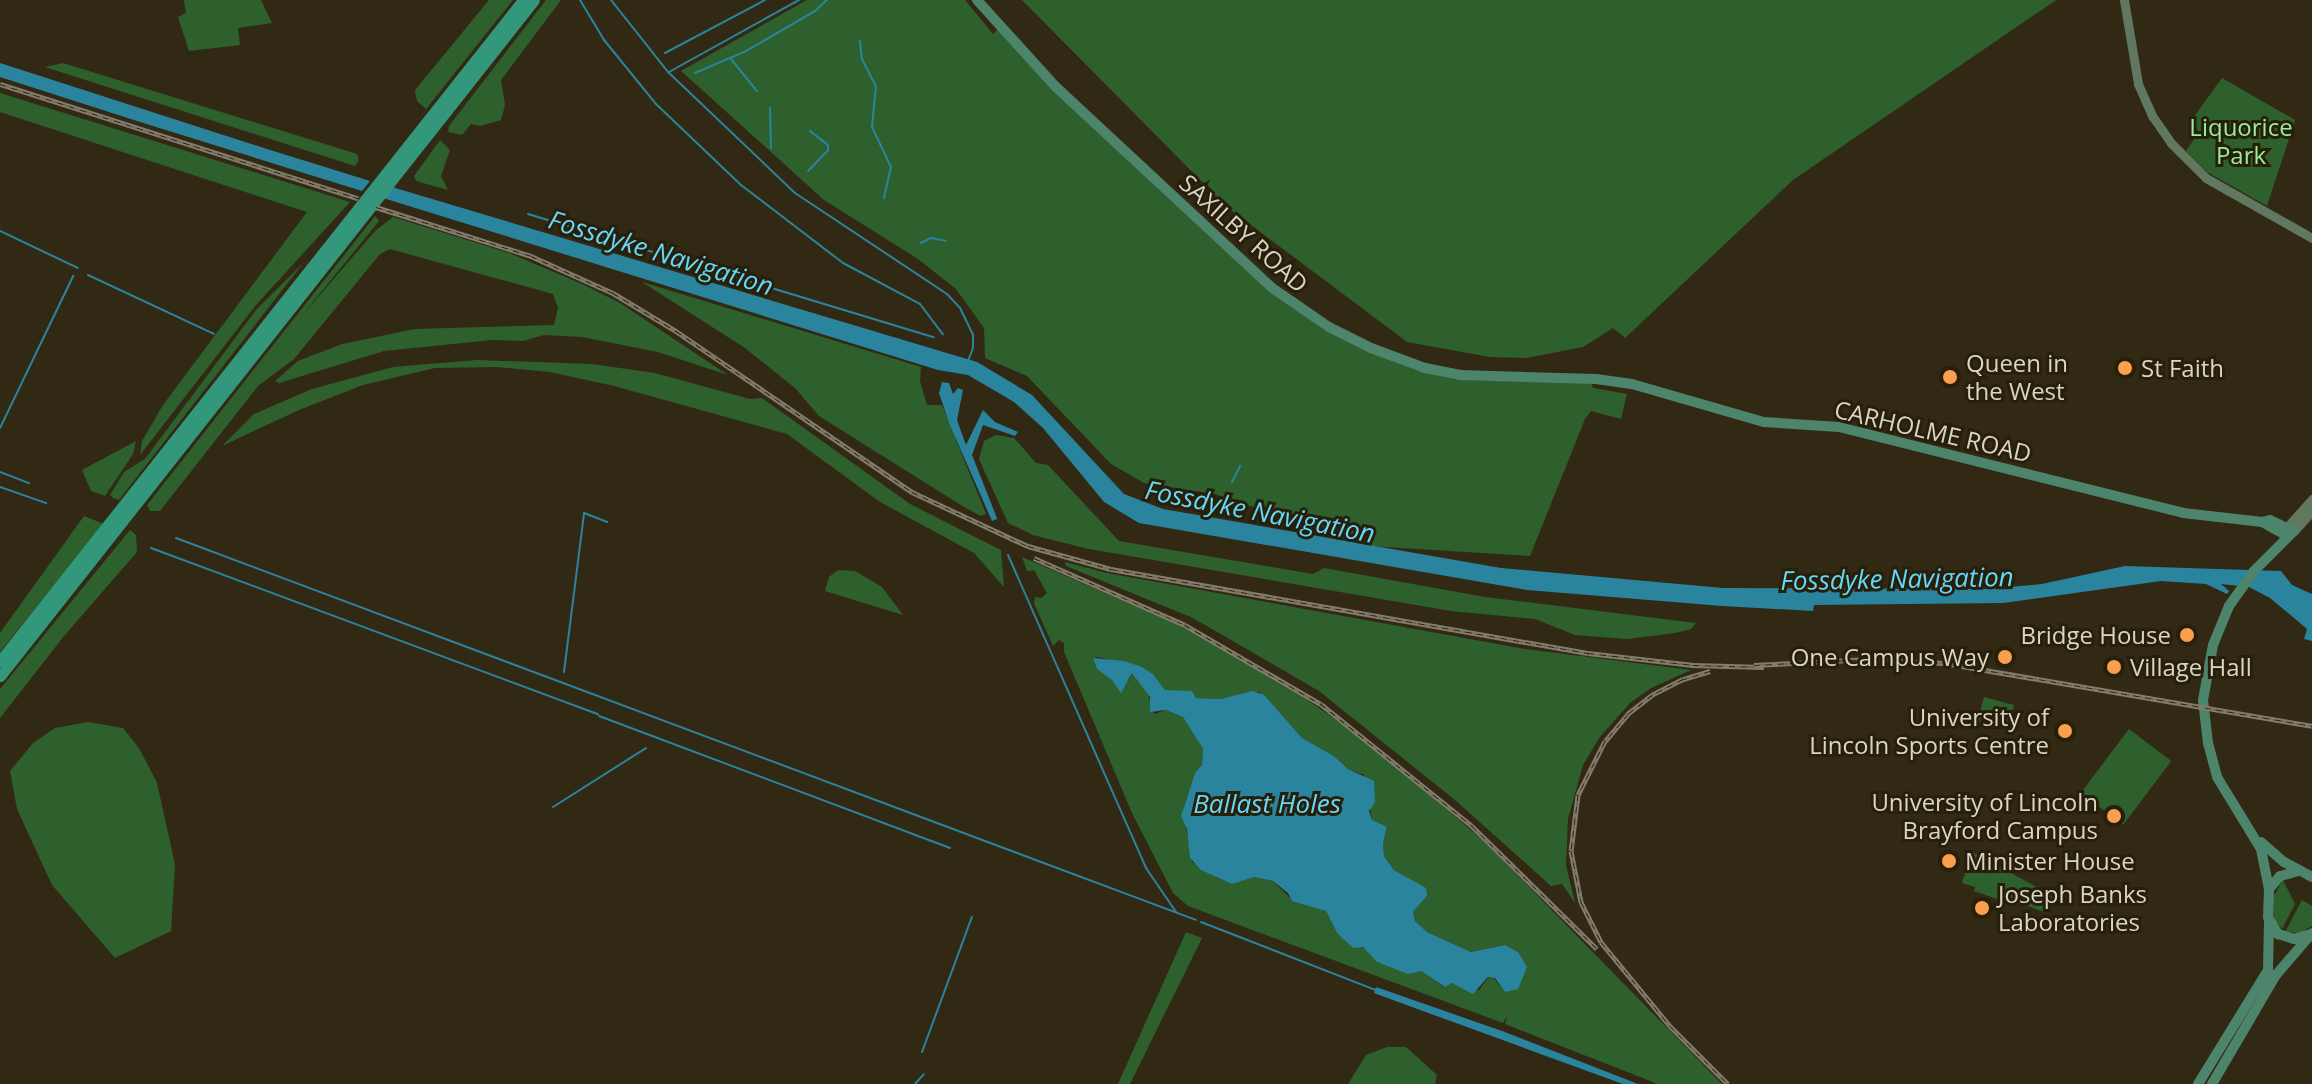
<!DOCTYPE html>
<style>
body{margin:0}
#map{position:relative;width:2312px;height:1084px;overflow:hidden;background:#322915;font-family:"Open Sans",sans-serif}
div>[style]{position:absolute}
.green>*{inset:0;background:#2e602e;transform-origin:0 0}
.water>*{inset:0;background:#2a849d}
.stream>*{height:2px;margin:-1px;padding:0 1px;transform-origin:1px;border-radius:1px;background:#2a849d}
.secondary>*{height:9px;margin:-4.5px;padding:0 4.5px;transform-origin:4.5px;border-radius:4.5px;background:#607860}
.primary>*{height:10px;margin:-5px;padding:0 5px;transform-origin:5px;border-radius:5px;background:#4d856c}
.highway>*{height:11px;margin:-5.5px;padding:0 5.5px;transform-origin:5.5px;border-radius:5.5px;background:#33977c}
.rail>*{height:5px;margin-top:-2.5px;transform-origin:0;background:repeating-linear-gradient(90deg,#281f0b 0 6px,#847c6c 0 12px);box-sizing:border-box;border-block:2px solid #847c6c}
.dots>*{width:22px;height:22px;translate:-50% -50%;box-sizing:border-box;border:4px solid #281f0b;border-radius:50%}
span{translate:-50% -50%;white-space:nowrap;text-align:center;line-height:1.15;-webkit-text-stroke:6px #281f0b;paint-order:stroke}
.park-label{font-size:24px;color:#99ee98}
.street-label{font-size:24px;color:#dad4c8}
.poi-label{font-size:24px;color:#dad4c8}
.left{translate:0 -50%;text-align:left}
.right{translate:-100% -50%;text-align:right}
.water-label{font-size:26px;color:#65d8fa;font-style:italic}
</style>
<div id="map">
<div class="green">
<div style="clip-path:polygon(184px 0,261px 0,272px 23px,238px 28px,240px 45px,189px 51px,178px 17px,186px 13px)"></div>
<div style="clip-path:polygon(489px 0,513px 0,426px 109px,417px 101px,415px 90px)"></div>
<div style="clip-path:polygon(546px 0,561px 0,501px 80px,505px 105px,501px 120px,480px 126px,471px 124px,462px 135px,448px 132px,449px 126px)"></div>
<div style="clip-path:polygon(807px 0,965px 0,993px 34px,999px 28px,1181px 209px,1330px 330px,1469px 380px,1591px 382px,1593px 388px,1627px 394px,1621px 419px,1591px 411px,1585px 419px,1530px 556px,1369px 546px,1215px 494px,1144px 483px,1111px 464px,1027px 376px,985px 358px,984px 328px,956px 289px,918px 259px,824px 200px,681px 71px)"></div>
<div style="clip-path:polygon(1022px 0,2056px 0,1793px 180px,1625px 338px,1613px 328px,1583px 347px,1526px 358px,1490px 357px,1407px 342px,1227px 207px)"></div>
<div style="clip-path:polygon(63px 63px,357px 154px,359px 160px,355px 166px,45px 67px)"></div>
<div style="clip-path:polygon(2222px 78px,2295px 120px,2267px 206px,2207px 172px,2186px 151px,2199px 132px,2190px 122px)"></div>
<div style="clip-path:polygon(0 93px,350px 202px,256px 305px,140px 455px,142px 441px,163px 405px,307px 212px,0 112px)"></div>
<div style="clip-path:polygon(440px 140px,450px 150px,441px 176px,448px 190px,416px 181px,414px 176px)"></div>
<div style="clip-path:polygon(375px 216px,379px 221px,300px 318px,375px 231px,393px 217px,509px 253px,582px 284px,620px 303px,728px 375px,658px 352px,582px 337px,544px 335px,523px 341px,492px 340px,384px 351px,279px 383px,275px 381px,298px 361px,342px 344px,415px 329px,554px 325px,558px 308px,553px 294px,390px 249px,380px 254px,294px 359px,258px 386px,160px 511px,150px 511px,147px 505px)"></div>
<div style="clip-path:polygon(304px 262px,119px 500px,113px 498px,110px 495px,124px 472px,145px 459px,256px 310px)"></div>
<div style="clip-path:polygon(642px 282px,921px 367px,920px 381px,927px 405px,942px 405px,986px 514px,981px 516px,964px 507px,819px 416px,795px 388px,745px 348px)"></div>
<div style="clip-path:polygon(477px 360px,592px 364px,655px 373px,750px 399px,762px 398px,910px 504px,1001px 550px,1004px 587px,974px 553px,880px 502px,787px 434px,614px 386px,550px 372px,496px 367px,435px 368px,363px 385px,299px 410px,222px 446px,254px 414px,312px 389px,393px 367px)"></div>
<div style="clip-path:polygon(996px 435px,1014px 438px,1036px 463px,1048px 465px,1119px 541px,1313px 574px,1324px 568px,1485px 597px,1696px 623px,1691px 629px,1675px 633px,1627px 639px,1575px 635px,1535px 619px,1451px 611px,1089px 549px,1033px 535px,1008px 523px,979px 459px,984px 441px)"></div>
<div style="clip-path:polygon(136px 441px,133px 454px,105px 496px,91px 491px,82px 470px)"></div>
<div style="clip-path:polygon(84px 516px,104px 524px,0 652px,0 633px)"></div>
<div style="clip-path:polygon(130px 530px,136px 535px,137px 552px,64px 636px,0 718px,0 689px)"></div>
<div style="clip-path:polygon(evenodd,1022px 557px,1174px 623px,1245px 660px,1292px 689px,1374px 747px,1486px 843px,1722px 1084px,1658px 1084px,1505px 1024px,1507px 1016px,1503px 1023px,1188px 906px,1173px 893px,1132px 813px,1064px 652px,1064px 643px,1059px 640px,1053px 646px,1034px 603px,1035px 597px,1041px 598px,1047px 593px,1034px 570px,1027px 571px,1022px 557px,1097px 657px,1142px 667px,1153px 674px,1165px 690px,1192px 692px,1196px 698px,1221px 699px,1259px 692px,1302px 738px,1334px 756px,1348px 769px,1364px 775px,1372px 820px,1387px 828px,1383px 844px,1384px 856px,1394px 870px,1421px 886px,1427px 896px,1413px 912px,1415px 921px,1427px 932px,1471px 952px,1505px 945px,1518px 952px,1505px 992px,1493px 977px,1488px 978px,1479px 990px,1452px 983px,1444px 987px,1421px 971px,1378px 963px,1372px 953px,1337px 933px,1326px 911px,1290px 898px,1273px 881px,1254px 877px,1224px 881px,1192px 862px,1183px 809px,1195px 773px,1202px 765px,1203px 749px,1183px 717px,1166px 710px,1154px 714px,1146px 687px,1132px 673px,1128px 682px,1097px 669px,1094px 658px,1097px 657px)"></div>
<div style="clip-path:polygon(1065px 562px,1107px 573px,1525px 649px,1691px 670px,1651px 688px,1630px 703px,1599px 738px,1583px 765px,1568px 819px,1566px 865px,1575px 903px,1562px 884px,1551px 886px,1455px 800px,1319px 691px,1193px 618px,1066px 566px)"></div>
<div style="clip-path:polygon(838px 570px,855px 571px,882px 587px,903px 615px,825px 591px,829px 577px)"></div>
<div style="left:1984px;top:697px;width:31px;height:25px;rotate:15deg"></div>
<div style="clip-path:polygon(88px 722px,123px 728px,139px 748px,157px 783px,175px 864px,171px 931px,115px 958px,52px 885px,17px 809px,10px 771px,33px 743px,55px 728px)"></div>
<div style="left:2129px;top:729px;width:53px;height:80px;rotate:37deg"></div>
<div style="clip-path:polygon(1972px 852px,2059px 899px,2044px 912px,1999px 895px,1997px 899px,1974px 891px,1975px 887px,1962px 883px)"></div>
<div style="clip-path:polygon(2283px 880px,2295px 904px,2282px 929px,2274px 919px,2272px 899px)"></div>
<div style="clip-path:polygon(2302px 900px,2312px 906px,2312px 926px,2300px 933px,2285px 932px)"></div>
<div style="clip-path:polygon(1186px 932px,1202px 938px,1130px 1084px,1118px 1084px)"></div>
<div style="clip-path:polygon(1387px 1047px,1406px 1047px,1437px 1075px,1435px 1084px,1348px 1084px,1366px 1055px)"></div>
</div>
<div class="water">
<div style="clip-path:polygon(0 63px,267px 149px,370px 181px,362px 191px,137px 121px,0 77px)"></div>
<div style="clip-path:polygon(392px 187px,977px 362px,1032px 395px,1124px 494px,1163px 509px,1501px 568px,1723px 588px,1988px 589px,2042px 584px,2125px 566px,2281px 571px,2292px 585px,2312px 594px,2312px 641px,2304px 639px,2307px 629px,2294px 618px,2270px 598px,2249px 587px,2221px 584px,2229px 591px,2227px 594px,2206px 584px,2161px 581px,2003px 603px,1814px 605px,1813px 611px,1722px 606px,1527px 590px,1139px 523px,1104px 502px,1043px 428px,1014px 402px,968px 375px,938px 370px,383px 198px)"></div>
<div style="clip-path:polygon(942px 382px,949px 383px,953px 394px,958px 388px,963px 390px,957px 420px,966px 445px,983px 410px,995px 422px,1018px 432px,1015px 436px,983px 425px,972px 455px,995px 513px,997px 519px,992px 521px,949px 423px,939px 393px)"></div>
<div style="clip-path:polygon(1093px 658px,1124px 661px,1142px 667px,1153px 674px,1165px 690px,1192px 691px,1196px 698px,1221px 699px,1253px 691px,1264px 695px,1302px 738px,1334px 756px,1348px 769px,1374px 781px,1375px 802px,1369px 811px,1372px 820px,1387px 827px,1383px 844px,1384px 856px,1394px 870px,1426px 888px,1427px 896px,1413px 912px,1415px 921px,1427px 932px,1471px 952px,1505px 945px,1518px 952px,1527px 967px,1518px 989px,1505px 992px,1495px 978px,1488px 977px,1473px 994px,1452px 983px,1445px 987px,1421px 971px,1408px 974px,1377px 962px,1363px 947px,1353px 948px,1337px 933px,1326px 911px,1292px 901px,1288px 893px,1273px 881px,1254px 877px,1232px 884px,1201px 870px,1190px 858px,1187px 829px,1181px 816px,1195px 773px,1202px 765px,1203px 749px,1183px 717px,1166px 710px,1150px 712px,1150px 697px,1132px 673px,1121px 693px,1112px 680px,1097px 669px)"></div>
<div style="clip-path:polygon(1376px 987px,1502px 1031px,1638px 1084px,1623px 1084px,1401px 1003px,1374px 993px)"></div>
</div>
<div class="stream">
<div style="left:580px;top:0;width:47px;rotate:59deg"></div>
<div style="left:604px;top:40px;width:82px;rotate:50.9deg"></div>
<div style="left:656px;top:104px;width:117px;rotate:43.6deg"></div>
<div style="left:741px;top:185px;width:128px;rotate:37.4deg"></div>
<div style="left:843px;top:263px;width:87px;rotate:28deg"></div>
<div style="left:920px;top:304px;width:38px;rotate:53deg"></div>
<div style="left:611px;top:0;width:92px;rotate:51.6deg"></div>
<div style="left:668px;top:72px;width:175px;rotate:43.6deg"></div>
<div style="left:795px;top:193px;width:182px;rotate:33.6deg"></div>
<div style="left:947px;top:294px;width:19px;rotate:47deg"></div>
<div style="left:960px;top:308px;width:30px;rotate:64deg"></div>
<div style="left:973px;top:335px;width:13px;rotate:90deg"></div>
<div style="left:973px;top:348px;width:14px;rotate:111deg"></div>
<div style="left:860px;top:41px;width:18px;rotate:84deg"></div>
<div style="left:862px;top:59px;width:30px;rotate:63deg"></div>
<div style="left:876px;top:86px;width:41px;rotate:95.6deg"></div>
<div style="left:872px;top:127px;width:44px;rotate:64.6deg"></div>
<div style="left:891px;top:167px;width:32px;rotate:103deg"></div>
<div style="left:665px;top:53px;width:113px;rotate:-27.9deg"></div>
<div style="left:731px;top:59px;width:41px;rotate:50.9deg"></div>
<div style="left:669px;top:72px;width:149px;rotate:-29deg"></div>
<div style="left:695px;top:73px;width:56px;rotate:-23.3deg"></div>
<div style="left:746px;top:51px;width:80px;rotate:-30.1deg"></div>
<div style="left:815px;top:11px;width:16px;rotate:-43deg"></div>
<div style="left:770px;top:108px;width:40px;rotate:88.6deg"></div>
<div style="left:808px;top:171px;width:29px;rotate:-46deg"></div>
<div style="left:828px;top:150px;width:5px;rotate:-90deg"></div>
<div style="left:828px;top:145px;width:23px;rotate:-142deg"></div>
<div style="left:528px;top:214px;width:424px;rotate:16.9deg"></div>
<div style="left:0;top:231px;width:86px;rotate:25.4deg"></div>
<div style="left:921px;top:243px;width:11px;rotate:-27deg"></div>
<div style="left:931px;top:238px;width:15px;rotate:11deg"></div>
<div style="left:88px;top:275px;width:139px;rotate:25.1deg"></div>
<div style="left:0;top:428px;width:169px;rotate:-64.3deg"></div>
<div style="left:0;top:472px;width:31px;rotate:21deg"></div>
<div style="left:1232px;top:482px;width:18px;rotate:-63deg"></div>
<div style="left:0;top:487px;width:49px;rotate:19.2deg"></div>
<div style="left:176px;top:538px;width:1089px;rotate:20.53deg"></div>
<div style="left:151px;top:548px;width:477px;rotate:20.4deg"></div>
<div style="left:1008px;top:555px;width:342px;rotate:66.2deg"></div>
<div style="left:1146px;top:868px;width:53px;rotate:55.7deg"></div>
<div style="left:564px;top:672px;width:160px;rotate:-82.8deg"></div>
<div style="left:584px;top:513px;width:25px;rotate:21deg"></div>
<div style="left:599px;top:716px;width:375px;rotate:20.6deg"></div>
<div style="left:553px;top:807px;width:110px;rotate:-32.4deg"></div>
<div style="left:1201px;top:922px;width:187px;rotate:21.3deg"></div>
<div style="left:922px;top:1052px;width:144px;rotate:-69.7deg"></div>
<div style="left:915px;top:1084px;width:13px;rotate:-48deg"></div>
</div>
<div class="secondary">
<div style="left:2124px;top:0;width:85px;rotate:80.5deg"></div>
<div style="left:2138px;top:84px;width:36px;rotate:66deg"></div>
<div style="left:2153px;top:117px;width:32px;rotate:55deg"></div>
<div style="left:2171px;top:143px;width:49px;rotate:45deg"></div>
<div style="left:2206px;top:178px;width:122px;rotate:29.5deg"></div>
<div style="left:2287px;top:527px;width:38px;rotate:-48deg"></div>
<div style="left:2294px;top:531px;width:27px;rotate:-48deg"></div>
</div>
<div class="primary">
<div style="left:977px;top:0;width:118px;rotate:47.8deg"></div>
<div style="left:1056px;top:87px;width:294px;rotate:42.9deg"></div>
<div style="left:1271px;top:287px;width:70px;rotate:34.6deg"></div>
<div style="left:1329px;top:327px;width:47px;rotate:26.6deg"></div>
<div style="left:1371px;top:348px;width:58px;rotate:20.3deg"></div>
<div style="left:1425px;top:368px;width:36px;rotate:11deg"></div>
<div style="left:1460px;top:375px;width:136px;rotate:1.7deg"></div>
<div style="left:1596px;top:379px;width:36px;rotate:8deg"></div>
<div style="left:1632px;top:384px;width:137px;rotate:16.1deg"></div>
<div style="left:1764px;top:422px;width:75px;rotate:3.8deg"></div>
<div style="left:1839px;top:427px;width:355px;rotate:14deg"></div>
<div style="left:2183px;top:513px;width:80px;rotate:6.5deg"></div>
<div style="left:2262px;top:522px;width:23px;rotate:29deg"></div>
<div style="left:2262px;top:522px;width:8px;rotate:-14deg"></div>
<div style="left:2270px;top:520px;width:26px;rotate:25deg"></div>
<div style="left:2294px;top:531px;width:57px;rotate:135deg"></div>
<div style="left:2254px;top:571px;width:43px;rotate:125.5deg"></div>
<div style="left:2229px;top:606px;width:42px;rotate:112.3deg"></div>
<div style="left:2213px;top:645px;width:56px;rotate:100.3deg"></div>
<div style="left:2203px;top:700px;width:43px;rotate:83.4deg"></div>
<div style="left:2208px;top:743px;width:35px;rotate:75deg"></div>
<div style="left:2217px;top:777px;width:84px;rotate:58.6deg"></div>
<div style="left:2261px;top:849px;width:41px;rotate:78.7deg"></div>
<div style="left:2261px;top:842px;width:30px;rotate:41deg"></div>
<div style="left:2284px;top:862px;width:32px;rotate:28deg"></div>
<div style="left:2298px;top:871px;width:19px;rotate:164deg"></div>
<div style="left:2280px;top:876px;width:17px;rotate:130deg"></div>
<div style="left:2269px;top:889px;width:28px;rotate:92deg"></div>
<div style="left:2268px;top:917px;width:20px;rotate:60deg"></div>
<div style="left:2278px;top:934px;width:17px;rotate:17deg"></div>
<div style="left:2294px;top:939px;width:14px;rotate:-17deg"></div>
<div style="left:2198px;top:1084px;width:134px;rotate:-58.4deg"></div>
<div style="left:2268px;top:970px;width:47px;rotate:-88.8deg"></div>
<div style="left:2212px;top:1084px;width:126px;rotate:-59.6deg"></div>
<div style="left:2276px;top:975px;width:55px;rotate:-49.4deg"></div>
</div>
<div class="highway">
<div style="left:0;top:661px;width:843px;rotate:-51.65deg"></div>
<div style="left:0;top:676px;width:861px;rotate:-51.69deg"></div>
</div>
<div class="rail">
<div style="left:0;top:84px;width:376px;rotate:17.7deg"></div>
<div style="left:376px;top:207px;width:163px;rotate:17.5deg"></div>
<div style="left:531px;top:256px;width:90px;rotate:24.3deg"></div>
<div style="left:613px;top:293px;width:74px;rotate:31.1deg"></div>
<div style="left:676px;top:331px;width:286px;rotate:34.3deg"></div>
<div style="left:912px;top:492px;width:128px;rotate:25deg"></div>
<div style="left:1028px;top:546px;width:86px;rotate:15.5deg"></div>
<div style="left:1111px;top:569px;width:484px;rotate:10deg"></div>
<div style="left:1588px;top:653px;width:106px;rotate:6.5deg"></div>
<div style="left:1693px;top:665px;width:71px;rotate:1.6deg"></div>
<div style="left:1034px;top:558px;width:165px;rotate:23.9deg"></div>
<div style="left:1185px;top:625px;width:157px;rotate:30.2deg"></div>
<div style="left:1321px;top:704px;width:194px;rotate:38.9deg"></div>
<div style="left:1472px;top:826px;width:175px;rotate:44.5deg"></div>
<div style="left:1754px;top:665px;width:117px;rotate:-2.9deg"></div>
<div style="left:1871px;top:659px;width:73px;rotate:3.1deg"></div>
<div style="left:1944px;top:663px;width:373px;rotate:9.7deg"></div>
<div style="left:1710px;top:671px;width:28px;rotate:163deg"></div>
<div style="left:1683px;top:679px;width:35px;rotate:153deg"></div>
<div style="left:1652px;top:695px;width:31px;rotate:142deg"></div>
<div style="left:1628px;top:714px;width:35px;rotate:130deg"></div>
<div style="left:1605px;top:741px;width:60px;rotate:116.6deg"></div>
<div style="left:1578px;top:795px;width:56px;rotate:97.1deg"></div>
<div style="left:1571px;top:851px;width:52px;rotate:78.9deg"></div>
<div style="left:1581px;top:902px;width:45px;rotate:63.4deg"></div>
<div style="left:1601px;top:942px;width:109px;rotate:50.6deg"></div>
<div style="left:1670px;top:1026px;width:82px;rotate:45deg"></div>
</div>
<div class="dots">
<div style="left:2125px;top:368px;background:#fa9f4e"></div>
<div style="left:1950px;top:377px;background:#fa9f4e"></div>
<div style="left:2187px;top:635px;background:#fa9f4e"></div>
<div style="left:2005px;top:657px;background:#fa9f4e"></div>
<div style="left:2114px;top:667px;background:#fa9f4e"></div>
<div style="left:2065px;top:731px;background:#fa9f4e"></div>
<div style="left:2114px;top:816px;background:#fa9f4e"></div>
<div style="left:1949px;top:861px;background:#fa9f4e"></div>
<div style="left:1982px;top:908px;background:#fa9f4e"></div>
</div>
<div class="park-label">
<span style="left:2241px;top:141px">Liquorice<br>Park</span>
</div>
<div class="street-label">
<span style="left:1244px;top:233px;rotate:42deg">SAXILBY ROAD</span>
<span style="left:1933px;top:431px;rotate:13deg">CARHOLME ROAD</span>
</div>
<div class="poi-label">
<span class="left" style="left:1966px;top:377px">Queen in<br>the West</span>
<span class="left" style="left:2141px;top:368px">St Faith</span>
<span class="right" style="left:2171px;top:635px">Bridge House</span>
<span class="right" style="left:1989px;top:657px">One Campus Way</span>
<span class="left" style="left:2130px;top:667px">Village Hall</span>
<span class="right" style="left:2049px;top:731px">University of<br>Lincoln Sports Centre</span>
<span class="right" style="left:2098px;top:816px">University of Lincoln<br>Brayford Campus</span>
<span class="left" style="left:1965px;top:861px">Minister House</span>
<span class="left" style="left:1998px;top:908px">Joseph Banks<br>Laboratories</span>
</div>
<div class="water-label">
<span style="left:661px;top:253px;rotate:17deg">Fossdyke Navigation</span>
<span style="left:1260px;top:512px;rotate:11deg">Fossdyke Navigation</span>
<span style="left:1897px;top:579px;rotate:-1deg">Fossdyke Navigation</span>
<span style="left:1267px;top:804px">Ballast Holes</span>
</div>
</div>
